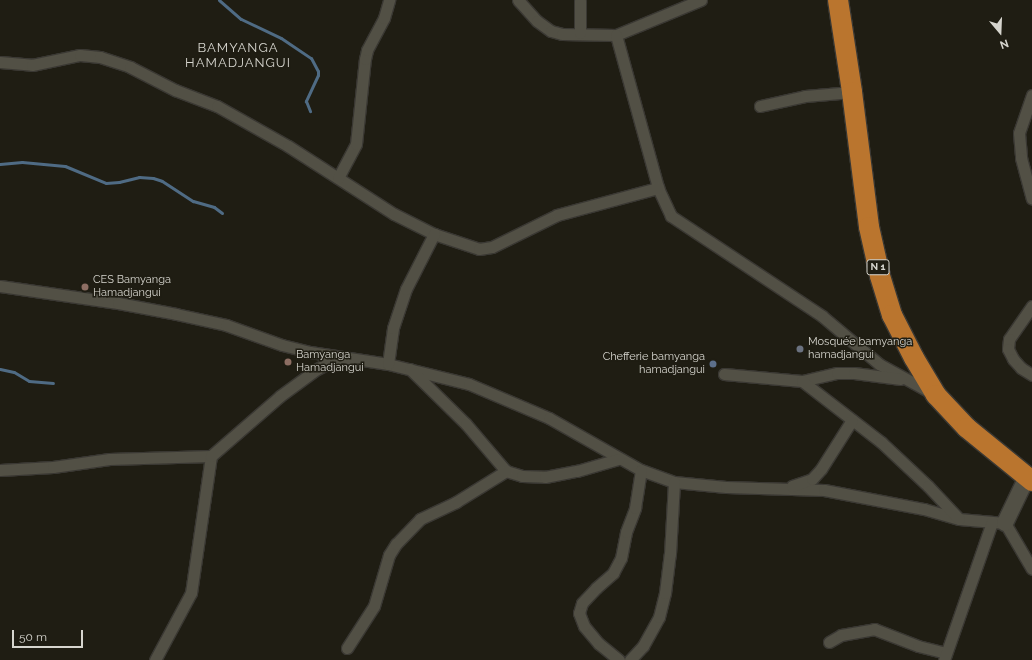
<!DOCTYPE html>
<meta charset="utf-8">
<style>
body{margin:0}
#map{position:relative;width:1032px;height:660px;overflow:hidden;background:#1f1d13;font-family:Raleway,sans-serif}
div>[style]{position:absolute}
.stream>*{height:3px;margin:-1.5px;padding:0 1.5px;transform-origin:1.5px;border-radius:1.5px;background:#4f6b84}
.roads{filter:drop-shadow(1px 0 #3a3833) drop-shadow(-1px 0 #3a3833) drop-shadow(0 1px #3a3833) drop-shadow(0 -1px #3a3833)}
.street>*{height:11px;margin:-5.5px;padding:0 5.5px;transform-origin:5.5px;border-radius:5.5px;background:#525045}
.secondary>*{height:16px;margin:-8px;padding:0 8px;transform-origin:8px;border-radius:8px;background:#525045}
.highway>*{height:20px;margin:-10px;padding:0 10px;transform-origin:10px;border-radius:10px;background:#ba752e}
.dots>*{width:11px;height:11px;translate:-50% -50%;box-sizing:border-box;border:2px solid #1f1d13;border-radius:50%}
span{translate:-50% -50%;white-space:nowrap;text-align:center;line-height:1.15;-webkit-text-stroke:3px #1f1d13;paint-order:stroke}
.shield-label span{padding:1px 3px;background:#1f1d13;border:1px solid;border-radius:3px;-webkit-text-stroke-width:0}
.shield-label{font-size:10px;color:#d6d5ce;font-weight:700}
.poi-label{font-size:11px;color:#d6d5ce}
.left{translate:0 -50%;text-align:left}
.right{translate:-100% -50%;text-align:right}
.quarter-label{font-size:13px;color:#d6d5ce;letter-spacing:1px}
.north{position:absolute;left:980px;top:12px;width:40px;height:40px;-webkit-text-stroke:3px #1f1d13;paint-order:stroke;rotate:161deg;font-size:11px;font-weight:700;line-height:16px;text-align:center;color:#d6d5ce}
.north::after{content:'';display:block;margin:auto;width:14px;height:18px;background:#d6d5ce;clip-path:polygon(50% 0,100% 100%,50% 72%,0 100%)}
.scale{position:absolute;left:12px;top:630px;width:71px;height:18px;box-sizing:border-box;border:2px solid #d6d5ce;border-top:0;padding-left:5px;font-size:12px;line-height:14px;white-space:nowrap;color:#d6d5ce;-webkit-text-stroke:3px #1f1d13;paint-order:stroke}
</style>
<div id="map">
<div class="stream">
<div style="left:219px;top:0;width:29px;rotate:41deg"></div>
<div style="left:241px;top:19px;width:44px;rotate:25.4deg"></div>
<div style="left:281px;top:38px;width:36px;rotate:34deg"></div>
<div style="left:311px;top:58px;width:15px;rotate:62deg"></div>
<div style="left:318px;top:71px;width:4px;rotate:90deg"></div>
<div style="left:318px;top:75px;width:29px;rotate:115deg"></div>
<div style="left:306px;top:101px;width:11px;rotate:68deg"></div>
<div style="left:0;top:164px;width:22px;rotate:-5deg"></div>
<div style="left:22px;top:162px;width:43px;rotate:5.3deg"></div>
<div style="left:65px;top:166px;width:44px;rotate:22.5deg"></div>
<div style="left:106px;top:183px;width:13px;rotate:-4deg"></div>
<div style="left:119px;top:182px;width:21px;rotate:-14deg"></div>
<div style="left:139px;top:177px;width:14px;rotate:4deg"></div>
<div style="left:153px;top:178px;width:9px;rotate:18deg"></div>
<div style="left:162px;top:181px;width:37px;rotate:33deg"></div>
<div style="left:193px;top:201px;width:22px;rotate:16deg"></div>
<div style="left:214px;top:207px;width:10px;rotate:37deg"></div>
<div style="left:0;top:369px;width:14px;rotate:12deg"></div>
<div style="left:14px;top:372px;width:17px;rotate:31deg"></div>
<div style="left:29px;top:381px;width:24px;rotate:5deg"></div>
</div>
<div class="roads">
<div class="street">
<div style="left:518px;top:0;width:28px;rotate:48deg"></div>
<div style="left:537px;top:21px;width:17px;rotate:36deg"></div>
<div style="left:551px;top:31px;width:11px;rotate:15deg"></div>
<div style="left:562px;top:34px;width:54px;rotate:1.1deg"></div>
<div style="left:616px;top:35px;width:92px;rotate:-22.4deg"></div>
<div style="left:580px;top:33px;width:33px;rotate:-90deg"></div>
<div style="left:616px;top:35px;width:159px;rotate:74.6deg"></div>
<div style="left:658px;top:188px;width:31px;rotate:65deg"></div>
<div style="left:671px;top:216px;width:181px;rotate:33.5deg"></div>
<div style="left:822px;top:316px;width:75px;rotate:40.1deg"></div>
<div style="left:879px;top:364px;width:60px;rotate:28.7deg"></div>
<div style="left:0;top:62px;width:32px;rotate:5deg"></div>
<div style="left:32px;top:65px;width:49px;rotate:-11.8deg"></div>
<div style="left:80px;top:55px;width:20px;rotate:6deg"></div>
<div style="left:100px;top:57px;width:32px;rotate:18deg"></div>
<div style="left:130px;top:67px;width:51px;rotate:27.1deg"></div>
<div style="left:175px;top:90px;width:45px;rotate:20.9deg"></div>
<div style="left:217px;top:106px;width:81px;rotate:29.4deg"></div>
<div style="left:288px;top:146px;width:126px;rotate:32.7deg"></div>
<div style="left:394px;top:214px;width:45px;rotate:26.6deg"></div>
<div style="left:434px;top:234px;width:47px;rotate:18.4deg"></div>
<div style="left:479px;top:249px;width:13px;rotate:-9deg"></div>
<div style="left:492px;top:247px;width:72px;rotate:-26.2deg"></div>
<div style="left:557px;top:215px;width:105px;rotate:-15deg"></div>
<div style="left:1032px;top:95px;width:40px;rotate:108.9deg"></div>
<div style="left:1019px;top:133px;width:25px;rotate:85deg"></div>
<div style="left:1021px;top:158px;width:42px;rotate:75deg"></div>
<div style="left:760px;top:106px;width:46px;rotate:-12.5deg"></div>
<div style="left:805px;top:96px;width:47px;rotate:-4.9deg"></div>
<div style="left:338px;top:178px;width:38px;rotate:-62deg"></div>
<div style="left:356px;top:144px;width:85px;rotate:-84deg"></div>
<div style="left:365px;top:59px;width:9px;rotate:-77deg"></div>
<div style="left:367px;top:50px;width:36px;rotate:-62deg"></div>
<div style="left:384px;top:18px;width:19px;rotate:-74deg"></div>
<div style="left:0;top:286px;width:119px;rotate:8.2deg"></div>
<div style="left:118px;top:303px;width:59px;rotate:10.7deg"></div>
<div style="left:176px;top:314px;width:51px;rotate:12.4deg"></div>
<div style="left:226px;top:325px;width:59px;rotate:19.7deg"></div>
<div style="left:282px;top:345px;width:29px;rotate:14deg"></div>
<div style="left:310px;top:352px;width:79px;rotate:8.7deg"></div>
<div style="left:388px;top:364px;width:83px;rotate:13.9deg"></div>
<div style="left:469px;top:384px;width:87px;rotate:23deg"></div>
<div style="left:549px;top:418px;width:106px;rotate:29.5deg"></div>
<div style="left:641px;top:470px;width:35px;rotate:20deg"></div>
<div style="left:674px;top:482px;width:52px;rotate:5.5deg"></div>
<div style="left:726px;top:487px;width:98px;rotate:1.8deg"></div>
<div style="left:824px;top:490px;width:102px;rotate:10.8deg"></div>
<div style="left:924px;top:509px;width:36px;rotate:16deg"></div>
<div style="left:959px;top:519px;width:46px;rotate:5deg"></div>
<div style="left:1005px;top:523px;width:53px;rotate:59.6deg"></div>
<div style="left:1032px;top:306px;width:40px;rotate:124.9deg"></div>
<div style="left:1009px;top:339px;width:10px;rotate:96deg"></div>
<div style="left:1008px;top:349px;width:11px;rotate:63deg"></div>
<div style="left:1013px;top:359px;width:12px;rotate:48deg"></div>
<div style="left:1021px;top:368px;width:13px;rotate:32deg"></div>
<div style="left:388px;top:364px;width:36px;rotate:-82deg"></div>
<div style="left:393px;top:328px;width:41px;rotate:-71.6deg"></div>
<div style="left:406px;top:289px;width:62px;rotate:-63deg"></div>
<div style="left:410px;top:369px;width:78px;rotate:44.5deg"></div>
<div style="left:466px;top:424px;width:62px;rotate:49.6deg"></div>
<div style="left:506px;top:471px;width:17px;rotate:17deg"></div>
<div style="left:522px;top:476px;width:23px;rotate:2deg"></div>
<div style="left:545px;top:477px;width:33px;rotate:-11deg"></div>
<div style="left:577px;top:471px;width:43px;rotate:-16.3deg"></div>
<div style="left:724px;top:374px;width:78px;rotate:5.1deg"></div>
<div style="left:802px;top:381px;width:36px;rotate:-13deg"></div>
<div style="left:837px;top:373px;width:17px"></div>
<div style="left:854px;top:373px;width:47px;rotate:7.3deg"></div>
<div style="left:802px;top:381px;width:100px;rotate:37.7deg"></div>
<div style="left:881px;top:442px;width:64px;rotate:43.1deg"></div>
<div style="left:928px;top:486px;width:45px;rotate:46.8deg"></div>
<div style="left:0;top:470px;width:53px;rotate:-3.2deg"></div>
<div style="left:53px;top:467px;width:57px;rotate:-8.1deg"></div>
<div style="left:109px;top:459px;width:102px;rotate:-1.7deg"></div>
<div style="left:792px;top:486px;width:21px;rotate:-19deg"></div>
<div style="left:812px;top:479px;width:13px;rotate:-48deg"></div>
<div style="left:821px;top:469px;width:58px;rotate:-57.7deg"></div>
<div style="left:829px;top:642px;width:14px;rotate:-30deg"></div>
<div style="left:841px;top:635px;width:34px;rotate:-10deg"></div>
<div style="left:874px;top:629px;width:47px;rotate:21.1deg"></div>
<div style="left:918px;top:646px;width:29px;rotate:14deg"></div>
<div style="left:347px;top:648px;width:50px;rotate:-57.3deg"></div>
<div style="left:374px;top:606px;width:53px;rotate:-73.6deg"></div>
<div style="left:389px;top:555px;width:13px;rotate:-58deg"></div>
<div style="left:396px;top:544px;width:35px;rotate:-46deg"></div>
<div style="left:420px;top:519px;width:40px;rotate:-25deg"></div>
<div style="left:456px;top:502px;width:59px;rotate:-31.8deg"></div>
<div style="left:155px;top:660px;width:76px;rotate:-61.8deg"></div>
<div style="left:191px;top:593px;width:138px;rotate:-81.7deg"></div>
<div style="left:211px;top:456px;width:91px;rotate:-41deg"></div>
<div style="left:280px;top:396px;width:46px;rotate:-36.1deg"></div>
<div style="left:317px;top:369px;width:27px;rotate:-27deg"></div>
<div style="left:619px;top:660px;width:26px;rotate:-141deg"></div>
<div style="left:599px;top:644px;width:23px;rotate:-130deg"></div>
<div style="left:584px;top:626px;width:14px;rotate:-111deg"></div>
<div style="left:579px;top:613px;width:10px;rotate:-73deg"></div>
<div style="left:582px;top:603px;width:21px;rotate:-47deg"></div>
<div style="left:596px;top:588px;width:23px;rotate:-41deg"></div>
<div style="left:613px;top:573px;width:17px;rotate:-62deg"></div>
<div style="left:621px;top:558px;width:26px;rotate:-79deg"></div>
<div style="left:626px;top:532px;width:26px;rotate:-69deg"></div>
<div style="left:635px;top:508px;width:38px;rotate:-81deg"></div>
<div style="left:630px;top:660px;width:19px;rotate:-47deg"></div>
<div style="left:643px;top:646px;width:33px;rotate:-61deg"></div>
<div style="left:659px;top:617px;width:25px;rotate:-76deg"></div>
<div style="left:665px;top:593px;width:39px;rotate:-83deg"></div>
<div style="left:670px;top:554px;width:72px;rotate:-86.8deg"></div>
<div style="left:944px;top:660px;width:146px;rotate:-70.8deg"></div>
</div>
<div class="secondary">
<div style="left:1005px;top:523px;width:51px;rotate:-64.4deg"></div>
</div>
<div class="highway">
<div style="left:838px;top:0;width:93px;rotate:81.3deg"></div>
<div style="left:852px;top:92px;width:136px;rotate:82.8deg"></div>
<div style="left:869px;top:227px;width:50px;rotate:77.3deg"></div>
<div style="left:880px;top:276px;width:41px;rotate:72.9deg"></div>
<div style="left:892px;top:315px;width:48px;rotate:62.9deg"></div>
<div style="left:914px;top:358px;width:43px;rotate:59.3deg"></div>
<div style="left:936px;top:395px;width:45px;rotate:46.8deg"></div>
<div style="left:967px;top:428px;width:84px;rotate:39.2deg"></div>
</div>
</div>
<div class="dots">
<div style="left:85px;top:287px;background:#8d6e63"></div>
<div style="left:800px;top:349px;background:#6b7280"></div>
<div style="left:288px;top:362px;background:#8d6e63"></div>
<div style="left:713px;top:364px;background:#5c6f8a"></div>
</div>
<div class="shield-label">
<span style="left:878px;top:267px">N 1</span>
</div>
<div class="poi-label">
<span class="left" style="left:93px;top:287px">CES Bamyanga<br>Hamadjangui</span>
<span class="left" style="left:808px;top:349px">Mosquée bamyanga<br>hamadjangui</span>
<span class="left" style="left:296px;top:362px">Bamyanga<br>Hamadjangui</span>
<span class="right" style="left:705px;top:364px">Chefferie bamyanga<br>hamadjangui</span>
</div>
<div class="quarter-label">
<span style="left:238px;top:56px">BAMYANGA<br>HAMADJANGUI</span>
</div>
<div class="north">N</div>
<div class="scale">50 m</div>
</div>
